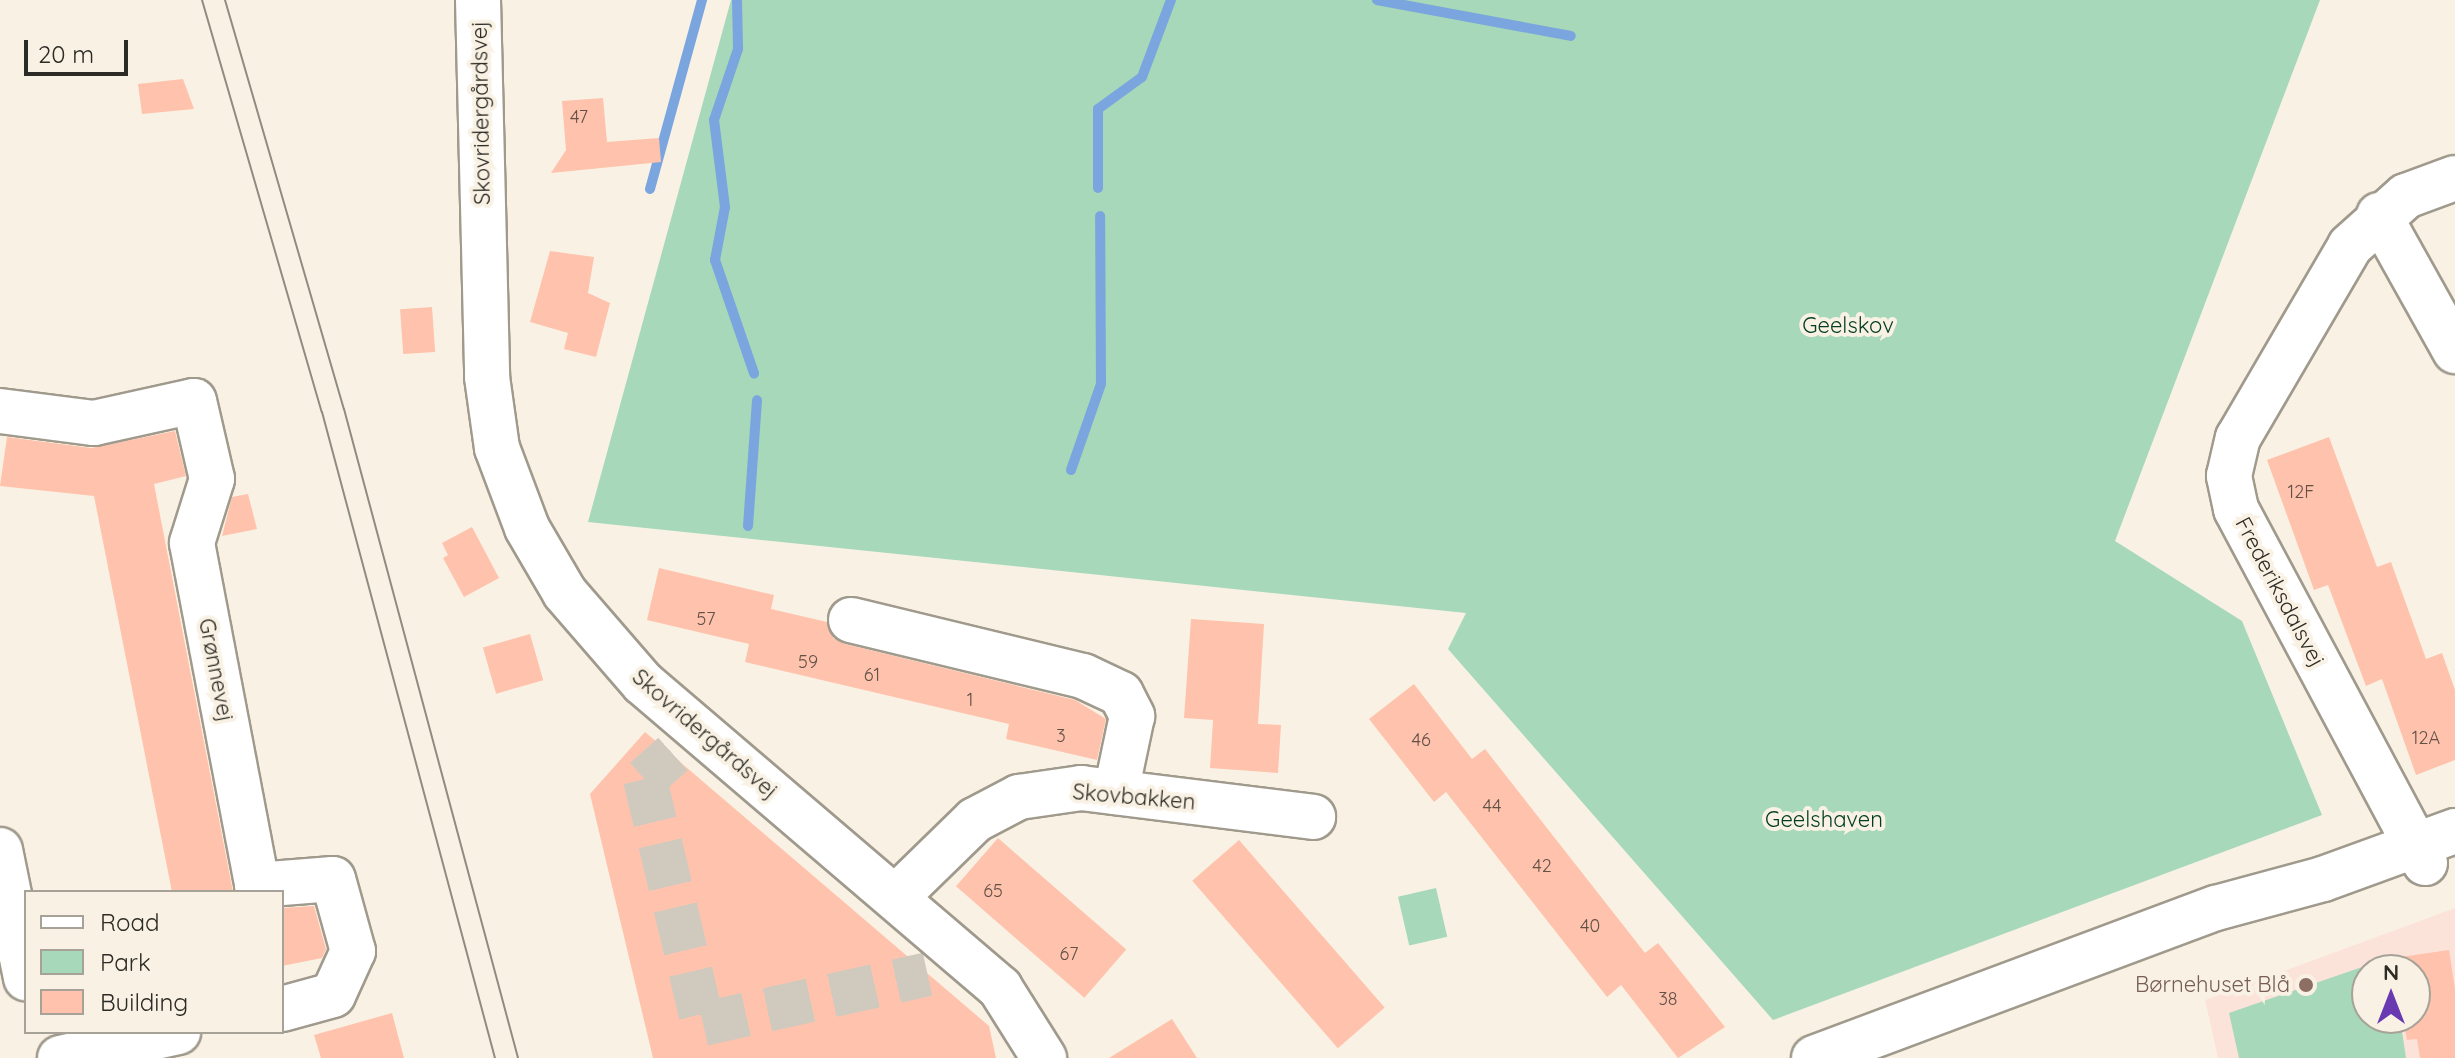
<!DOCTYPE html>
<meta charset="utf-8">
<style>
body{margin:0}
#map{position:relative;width:2455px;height:1058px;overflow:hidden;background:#f9f2e4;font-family:Quicksand,sans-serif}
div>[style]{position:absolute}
.education>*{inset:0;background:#fce3da}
.green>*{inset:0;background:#a6d8b9;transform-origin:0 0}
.stream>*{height:10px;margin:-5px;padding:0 5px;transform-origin:5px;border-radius:5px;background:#7ba5de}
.building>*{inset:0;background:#ffc2ac;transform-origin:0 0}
.minor-tunnel>*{height:44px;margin-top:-22px;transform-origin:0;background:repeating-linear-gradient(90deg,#d0cabe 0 44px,transparent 0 66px)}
.roads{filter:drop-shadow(2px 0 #a09a8d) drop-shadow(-2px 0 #a09a8d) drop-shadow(0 2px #a09a8d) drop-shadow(0 -2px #a09a8d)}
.minor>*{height:44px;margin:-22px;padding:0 22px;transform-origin:22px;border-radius:22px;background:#fff}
.tram>*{height:2px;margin:-1px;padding:0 1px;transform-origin:1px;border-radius:1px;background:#908b81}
.dots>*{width:22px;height:22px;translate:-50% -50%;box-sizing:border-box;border:4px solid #f9f2e4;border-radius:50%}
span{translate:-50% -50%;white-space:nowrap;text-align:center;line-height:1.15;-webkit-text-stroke:8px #f9f2e4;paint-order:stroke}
.number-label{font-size:18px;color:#625147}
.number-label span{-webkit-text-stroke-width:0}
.street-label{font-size:22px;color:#2d2b25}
.park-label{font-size:22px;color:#003d22}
.education-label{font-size:22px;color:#785e54}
.right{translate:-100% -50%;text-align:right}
.legend{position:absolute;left:24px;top:890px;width:260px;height:144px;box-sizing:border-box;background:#f9f2e4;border:2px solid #a7a298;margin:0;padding:10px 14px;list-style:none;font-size:24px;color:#2d2b25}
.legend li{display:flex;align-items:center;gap:16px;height:40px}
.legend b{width:40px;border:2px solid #a7a298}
.north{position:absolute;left:2351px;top:954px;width:80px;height:80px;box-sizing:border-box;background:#f9f2e4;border:2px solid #a7a298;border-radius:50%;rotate:0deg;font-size:22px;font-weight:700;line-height:32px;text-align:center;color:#2d2b25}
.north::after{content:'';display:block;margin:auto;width:28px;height:36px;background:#6839b1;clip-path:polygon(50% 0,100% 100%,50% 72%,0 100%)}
.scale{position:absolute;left:24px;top:40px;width:104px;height:36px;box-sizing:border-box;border:4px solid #2d2b25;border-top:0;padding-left:10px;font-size:24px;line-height:28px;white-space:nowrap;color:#2d2b25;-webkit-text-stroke:6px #f9f2e4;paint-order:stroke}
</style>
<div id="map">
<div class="education">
<div style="clip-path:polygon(evenodd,2455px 908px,2455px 1058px,2218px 1058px,2205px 1000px,2455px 908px,2367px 970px,2415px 970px,2415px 1018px,2367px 1018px,2367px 970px)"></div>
</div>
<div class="green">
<div style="clip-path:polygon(731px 0,2320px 0,2115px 541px,2242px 621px,2322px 815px,1773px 1020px,1448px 649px,1466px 613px,588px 522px)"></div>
<div style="left:1436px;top:888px;width:50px;height:39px;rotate:77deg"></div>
<div style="clip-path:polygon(2391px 957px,2393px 970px,2367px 970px,2367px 1018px,2400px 1018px,2406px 1058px,2239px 1058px,2229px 1013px)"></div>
</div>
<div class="stream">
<div style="left:737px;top:0;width:49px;rotate:88.8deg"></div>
<div style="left:738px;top:49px;width:75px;rotate:108.7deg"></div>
<div style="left:714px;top:120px;width:88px;rotate:82.8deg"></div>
<div style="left:725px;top:207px;width:54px;rotate:100.7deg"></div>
<div style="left:715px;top:260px;width:120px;rotate:71deg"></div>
<div style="left:1377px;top:0;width:197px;rotate:10.5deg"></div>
<div style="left:1098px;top:188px;width:79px;rotate:-90deg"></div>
<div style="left:1098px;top:109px;width:54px;rotate:-36deg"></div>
<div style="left:1142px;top:77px;width:82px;rotate:-69.4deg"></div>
<div style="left:650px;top:189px;width:196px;rotate:-74.6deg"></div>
<div style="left:1071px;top:470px;width:91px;rotate:-70.8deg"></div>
<div style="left:1101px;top:384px;width:168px;rotate:-90.3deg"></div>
<div style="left:748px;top:526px;width:126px;rotate:-85.9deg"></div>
</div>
<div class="building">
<div style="clip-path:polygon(183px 79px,194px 109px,142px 114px,138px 84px)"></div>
<div style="clip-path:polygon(603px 98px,607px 142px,659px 138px,661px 162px,551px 173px,566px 150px,562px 101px)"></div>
<div style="clip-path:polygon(550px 251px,594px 257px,588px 293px,610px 303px,596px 357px,564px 349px,568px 333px,530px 322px)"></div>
<div style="left:432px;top:307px;width:45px;height:32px;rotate:86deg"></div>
<div style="clip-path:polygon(175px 431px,186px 476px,154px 484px,233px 892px,172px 892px,94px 496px,0 486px,7px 437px,91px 448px)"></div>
<div style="clip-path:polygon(2329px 437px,2377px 567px,2391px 562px,2426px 659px,2442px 653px,2455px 690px,2455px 760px,2416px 775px,2382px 679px,2366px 686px,2328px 585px,2314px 590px,2267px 460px)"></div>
<div style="clip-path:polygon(248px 494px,257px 529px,222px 536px,232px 497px)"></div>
<div style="clip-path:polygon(472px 527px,499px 578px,464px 597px,443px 558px,448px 555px,442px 543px)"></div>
<div style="clip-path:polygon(659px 568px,774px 595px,771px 609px,827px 622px,833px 638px,845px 644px,1075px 700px,1106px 719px,1097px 760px,1006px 739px,1009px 724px,745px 662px,749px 644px,647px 620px)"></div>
<div style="clip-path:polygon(1191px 619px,1264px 624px,1258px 724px,1281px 725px,1278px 773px,1210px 768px,1213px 720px,1184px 718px)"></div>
<div style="left:530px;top:634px;width:48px;height:49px;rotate:74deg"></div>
<div style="clip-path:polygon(1414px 684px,1472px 759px,1485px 749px,1645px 953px,1658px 943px,1725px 1027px,1678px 1058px,1621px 985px,1607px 997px,1446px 792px,1434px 802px,1369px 719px)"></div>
<div style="clip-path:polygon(645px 732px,989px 1026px,996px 1058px,653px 1058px,590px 794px)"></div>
<div style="left:998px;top:838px;width:170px;height:64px;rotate:41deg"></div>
<div style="left:1239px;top:840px;width:222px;height:62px;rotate:49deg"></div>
<div style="clip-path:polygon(314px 906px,326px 949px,322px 958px,282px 966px,282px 908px)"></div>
<div style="clip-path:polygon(2449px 950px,2455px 989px,2455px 1058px,2420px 1058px,2417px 1039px,2407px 1040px,2403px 1018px,2415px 1018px,2415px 970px,2396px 970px,2394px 958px)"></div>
<div style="clip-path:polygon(392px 1013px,404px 1058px,321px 1058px,314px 1035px)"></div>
<div style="clip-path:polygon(1172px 1019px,1197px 1058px,1109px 1058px)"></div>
</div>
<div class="minor-tunnel">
<div style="left:673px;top:754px;width:38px;rotate:138deg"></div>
<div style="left:645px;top:779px;width:252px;rotate:76.7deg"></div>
<div style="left:703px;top:1024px;width:230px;rotate:-12.5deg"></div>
</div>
<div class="roads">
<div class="minor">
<div style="left:478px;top:0;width:377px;rotate:88.6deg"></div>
<div style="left:487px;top:377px;width:72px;rotate:82deg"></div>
<div style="left:497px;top:448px;width:85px;rotate:69.4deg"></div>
<div style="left:527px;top:528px;width:75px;rotate:59.7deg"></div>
<div style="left:565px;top:593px;width:119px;rotate:49.1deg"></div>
<div style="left:643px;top:683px;width:470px;rotate:40.5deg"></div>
<div style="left:1000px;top:988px;width:83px;rotate:57.8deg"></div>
<div style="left:2379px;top:215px;width:156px;rotate:60.8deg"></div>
<div style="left:0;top:411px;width:95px;rotate:7.3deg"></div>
<div style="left:94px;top:423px;width:102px;rotate:-12.4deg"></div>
<div style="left:194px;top:401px;width:80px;rotate:77deg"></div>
<div style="left:212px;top:479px;width:67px;rotate:107.4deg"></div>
<div style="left:192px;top:543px;width:348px;rotate:79.2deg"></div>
<div style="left:257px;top:885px;width:76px;rotate:-4.5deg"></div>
<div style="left:333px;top:879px;width:75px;rotate:74.5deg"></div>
<div style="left:353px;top:951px;width:48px;rotate:114.4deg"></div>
<div style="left:333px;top:995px;width:53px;rotate:164.6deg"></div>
<div style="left:851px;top:620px;width:239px;rotate:13.6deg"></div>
<div style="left:1083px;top:676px;width:42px;rotate:25.3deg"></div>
<div style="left:1121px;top:694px;width:25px;rotate:63deg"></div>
<div style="left:1132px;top:716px;width:78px;rotate:101.9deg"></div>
<div style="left:0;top:850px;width:131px;rotate:78.5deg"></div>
<div style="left:2425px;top:863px;width:401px;rotate:-118.1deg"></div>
<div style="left:2236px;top:509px;width:34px;rotate:-102deg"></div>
<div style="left:2229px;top:476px;width:39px;rotate:-77deg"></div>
<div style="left:2238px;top:438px;width:222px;rotate:-59.7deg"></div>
<div style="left:2350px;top:246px;width:75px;rotate:-41.8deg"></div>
<div style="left:2406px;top:196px;width:52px;rotate:-20.2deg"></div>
<div style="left:896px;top:897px;width:110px;rotate:-44.3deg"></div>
<div style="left:975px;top:820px;width:50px;rotate:-27.6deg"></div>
<div style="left:1019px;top:797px;width:63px;rotate:-8.3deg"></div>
<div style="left:1081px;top:788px;width:234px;rotate:7.1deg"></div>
<div style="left:60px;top:1058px;width:121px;rotate:-12.4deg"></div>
<div style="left:1814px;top:1058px;width:429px;rotate:-20.5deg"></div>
<div style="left:2216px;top:908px;width:111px;rotate:-15.2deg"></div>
<div style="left:2323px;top:879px;width:140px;rotate:-20deg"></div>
</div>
</div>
<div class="tram">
<div style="left:202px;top:0;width:429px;rotate:73.8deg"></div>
<div style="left:322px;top:412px;width:669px;rotate:75.01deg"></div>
<div style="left:225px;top:0;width:426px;rotate:73.8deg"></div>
<div style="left:344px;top:409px;width:672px;rotate:74.99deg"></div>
</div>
<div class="dots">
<div style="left:2306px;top:985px;background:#8d6e63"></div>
</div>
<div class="number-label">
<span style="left:579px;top:117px">47</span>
<span style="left:2301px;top:492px">12F</span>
<span style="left:706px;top:619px">57</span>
<span style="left:808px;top:662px">59</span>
<span style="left:872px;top:675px">61</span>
<span style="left:970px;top:700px">1</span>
<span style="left:1061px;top:736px">3</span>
<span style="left:2426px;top:738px">12A</span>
<span style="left:1421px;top:740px">46</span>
<span style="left:1492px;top:806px">44</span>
<span style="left:1542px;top:866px">42</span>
<span style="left:993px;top:891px">65</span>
<span style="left:1590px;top:926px">40</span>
<span style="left:1069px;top:954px">67</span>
<span style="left:1668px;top:999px">38</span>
</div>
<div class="street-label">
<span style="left:481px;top:113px;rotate:-91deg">Skovridergårdsvej</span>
<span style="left:2280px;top:592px;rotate:62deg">Frederiksdalsvej</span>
<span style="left:216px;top:670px;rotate:79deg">Grønnevej</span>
<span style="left:705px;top:734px;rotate:41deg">Skovridergårdsvej</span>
<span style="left:1134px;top:797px;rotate:5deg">Skovbakken</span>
</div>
<div class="park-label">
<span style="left:1848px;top:326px">Geelskov</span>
<span style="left:1824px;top:820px">Geelshaven</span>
</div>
<div class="education-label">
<span class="right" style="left:2290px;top:985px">Børnehuset Blå</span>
</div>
<ul class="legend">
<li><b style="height:10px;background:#fff"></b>Road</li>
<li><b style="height:22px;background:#a6d8b9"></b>Park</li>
<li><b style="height:22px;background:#ffc2ac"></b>Building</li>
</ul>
<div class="north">N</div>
<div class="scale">20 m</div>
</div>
